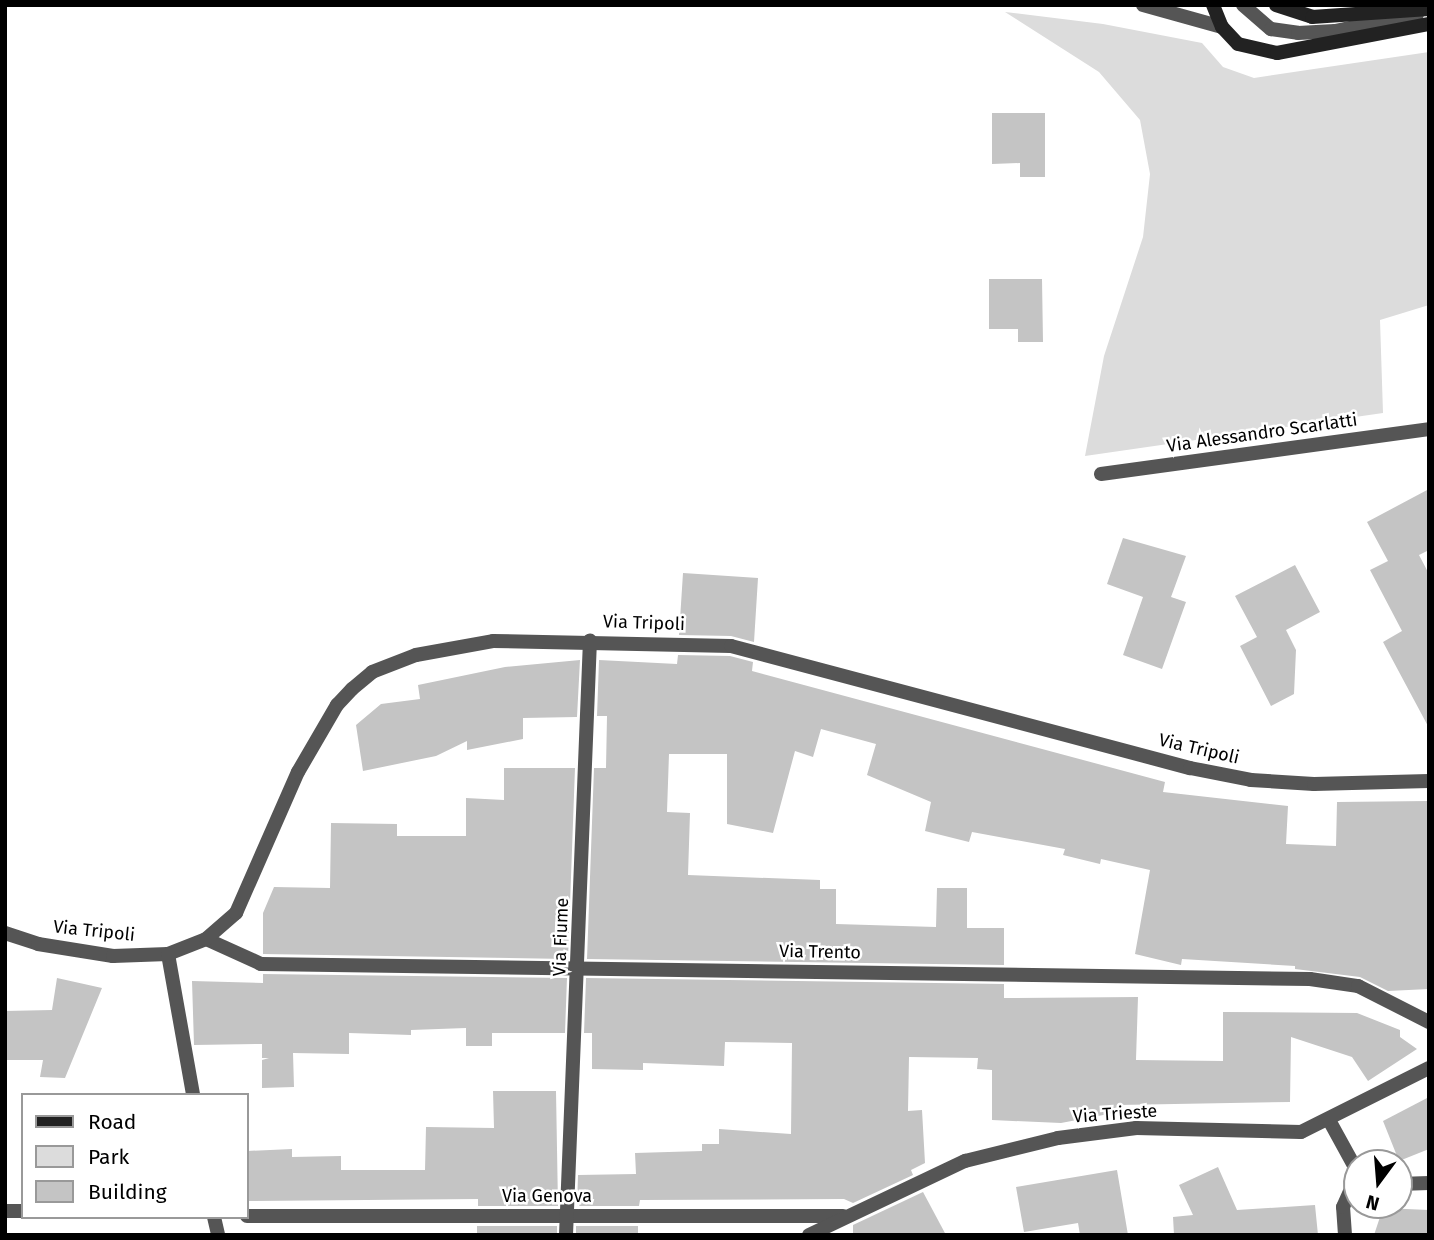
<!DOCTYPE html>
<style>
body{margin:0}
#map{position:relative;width:1434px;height:1240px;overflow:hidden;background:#fff;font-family:"Fira Sans",sans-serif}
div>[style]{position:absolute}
.green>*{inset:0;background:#dcdcdc}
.building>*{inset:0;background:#c4c4c4;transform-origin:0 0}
.minor>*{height:14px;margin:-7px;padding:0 7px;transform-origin:7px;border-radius:7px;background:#555}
.tertiary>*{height:14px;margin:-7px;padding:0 7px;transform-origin:7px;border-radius:7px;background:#555}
.secondary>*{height:14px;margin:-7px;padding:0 7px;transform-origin:7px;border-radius:7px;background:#222}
span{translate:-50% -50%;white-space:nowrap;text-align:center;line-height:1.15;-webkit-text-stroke:5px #fff;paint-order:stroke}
.street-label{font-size:18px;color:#000}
.frame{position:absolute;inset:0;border:7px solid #000;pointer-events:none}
.legend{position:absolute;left:21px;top:1093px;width:228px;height:126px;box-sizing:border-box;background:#fff;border:2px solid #999;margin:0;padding:9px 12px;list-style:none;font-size:21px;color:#000}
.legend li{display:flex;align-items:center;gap:14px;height:35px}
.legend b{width:35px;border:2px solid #999}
.north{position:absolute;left:1343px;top:1149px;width:70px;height:70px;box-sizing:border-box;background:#fff;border:2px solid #999;border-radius:50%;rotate:196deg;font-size:19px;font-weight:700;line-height:28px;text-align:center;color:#000}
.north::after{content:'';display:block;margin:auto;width:24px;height:32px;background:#000;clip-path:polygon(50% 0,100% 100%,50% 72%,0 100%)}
</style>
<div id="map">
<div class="green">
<div style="clip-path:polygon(1005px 12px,1103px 24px,1202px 43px,1223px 67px,1254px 78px,1429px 52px,1429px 305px,1380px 320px,1383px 413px,1085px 456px,1104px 356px,1143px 237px,1150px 174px,1140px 120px,1099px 72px)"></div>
</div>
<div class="building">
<div style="clip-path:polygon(992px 113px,1045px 113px,1045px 177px,1020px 177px,1020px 163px,992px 164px)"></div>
<div style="clip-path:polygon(989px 279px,1042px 279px,1043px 342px,1018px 342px,1018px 329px,989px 329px)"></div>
<div style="clip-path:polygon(1429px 489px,1429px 550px,1419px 555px,1429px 574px,1429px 728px,1383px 642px,1402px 631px,1370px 570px,1388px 561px,1367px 522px)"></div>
<div style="clip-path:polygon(1123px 538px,1186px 556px,1171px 597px,1186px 602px,1162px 669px,1123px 655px,1143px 597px,1107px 584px)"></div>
<div style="clip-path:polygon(1295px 565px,1320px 612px,1286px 630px,1296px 650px,1294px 694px,1271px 706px,1240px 646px,1257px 637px,1235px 596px)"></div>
<div style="clip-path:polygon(683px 573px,758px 578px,754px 642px,731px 636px,679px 635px)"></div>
<div style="clip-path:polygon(678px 655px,730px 656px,753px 662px,752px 671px,1165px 782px,1163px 792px,1288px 806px,1286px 844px,1336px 846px,1337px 802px,1429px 801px,1429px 989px,1388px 991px,1360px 977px,1295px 969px,1295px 966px,1182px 959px,1181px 965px,1135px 954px,1150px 870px,1101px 859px,1100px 864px,1063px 855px,1065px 849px,972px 832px,969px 842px,925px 831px,931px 802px,867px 775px,876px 744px,821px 729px,813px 757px,795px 751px,773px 833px,727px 824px,727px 754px,669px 754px,667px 812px,690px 813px,688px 875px,820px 880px,820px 889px,836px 889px,836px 924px,936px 927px,937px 888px,967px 888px,967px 928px,1004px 928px,1004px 965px,587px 959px,594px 768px,606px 768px,607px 716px,597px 716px,599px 660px,677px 664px)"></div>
<div style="clip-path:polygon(580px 660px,577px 717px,523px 718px,523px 739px,467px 750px,467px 741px,436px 756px,363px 771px,356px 725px,381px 704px,420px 699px,418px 685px,505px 667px)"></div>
<div style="clip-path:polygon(504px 768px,575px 768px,568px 959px,263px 954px,263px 913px,274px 887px,330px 888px,331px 823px,397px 824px,397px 836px,466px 836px,466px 798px,504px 800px)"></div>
<div style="clip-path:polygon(263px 974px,567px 978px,565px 1033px,492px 1033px,492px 1046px,466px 1046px,466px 1028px,411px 1030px,411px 1035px,349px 1033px,349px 1054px,293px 1053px,294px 1087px,262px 1088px,262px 1060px,269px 1058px,262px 1058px,262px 1044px,194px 1045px,192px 981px,263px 983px)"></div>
<div style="clip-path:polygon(57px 978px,102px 988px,65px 1078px,40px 1077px,43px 1060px,5px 1060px,5px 1011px,52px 1010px)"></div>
<div style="clip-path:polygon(586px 978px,1004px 984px,1004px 998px,1138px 997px,1136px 1060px,1223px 1061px,1223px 1012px,1357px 1013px,1400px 1030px,1400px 1037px,1417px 1049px,1368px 1081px,1352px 1057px,1291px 1037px,1290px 1102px,1119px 1105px,1119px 1112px,1061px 1123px,992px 1120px,992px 1070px,977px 1069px,978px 1058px,909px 1057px,908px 1111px,922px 1110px,925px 1163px,911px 1170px,913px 1175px,853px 1203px,844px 1199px,640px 1200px,639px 1206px,577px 1206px,578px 1175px,636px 1174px,635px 1153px,702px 1151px,702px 1144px,719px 1144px,719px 1129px,791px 1134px,792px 1043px,725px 1042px,724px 1066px,643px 1063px,643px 1070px,592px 1069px,592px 1033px,584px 1033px)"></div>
<div style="clip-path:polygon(493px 1091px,556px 1091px,558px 1206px,478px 1206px,478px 1199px,247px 1201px,247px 1151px,292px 1149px,292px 1157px,341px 1156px,341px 1170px,425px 1170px,426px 1127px,494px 1128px)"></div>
<div style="clip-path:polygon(1429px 1097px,1429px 1149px,1399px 1161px,1383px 1121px)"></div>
<div style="clip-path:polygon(1218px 1167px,1237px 1210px,1315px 1205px,1318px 1235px,1174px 1235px,1173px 1217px,1193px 1215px,1179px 1185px)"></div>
<div style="clip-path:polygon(1117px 1170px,1128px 1235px,1080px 1235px,1078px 1223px,1024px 1232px,1016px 1187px)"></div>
<div style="clip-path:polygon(923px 1192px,946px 1235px,853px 1235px,853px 1225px)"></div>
<div style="clip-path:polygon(1383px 1208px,1429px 1210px,1429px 1235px,1374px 1235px)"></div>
<div style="left:477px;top:1226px;width:80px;height:9px"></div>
<div style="left:576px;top:1226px;width:62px;height:9px"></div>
</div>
<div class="minor">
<div style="left:1101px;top:474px;width:331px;rotate:-7.8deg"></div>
<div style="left:206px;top:939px;width:60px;rotate:24.4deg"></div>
<div style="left:261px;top:964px;width:1049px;rotate:0.82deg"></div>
<div style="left:1310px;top:979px;width:49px;rotate:8.3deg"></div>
<div style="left:1358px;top:986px;width:80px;rotate:26.9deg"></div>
<div style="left:168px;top:954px;width:143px;rotate:79.9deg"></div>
<div style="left:1329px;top:1120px;width:58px;rotate:61.2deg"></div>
<div style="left:1399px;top:1184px;width:30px;rotate:-2deg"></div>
<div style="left:5px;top:1211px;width:18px"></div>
<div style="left:247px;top:1216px;width:596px"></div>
<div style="left:214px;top:1217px;width:18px;rotate:77deg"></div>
<div style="left:566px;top:1235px;width:595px;rotate:-87.69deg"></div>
<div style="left:809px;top:1235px;width:173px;rotate:-25.4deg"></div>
<div style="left:965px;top:1161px;width:96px;rotate:-13.9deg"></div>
<div style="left:1058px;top:1138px;width:79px;rotate:-7.3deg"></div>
<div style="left:1136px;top:1128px;width:165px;rotate:1.4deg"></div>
<div style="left:1301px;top:1132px;width:143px;rotate:-26.6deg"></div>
<div style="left:1345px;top:1235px;width:28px;rotate:-94deg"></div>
<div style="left:1343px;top:1207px;width:35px;rotate:-66deg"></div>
</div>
<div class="tertiary">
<div style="left:1143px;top:5px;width:82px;rotate:15.6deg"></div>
<div style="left:1243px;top:5px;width:37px;rotate:41deg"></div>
<div style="left:1271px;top:29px;width:27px;rotate:8deg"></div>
<div style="left:1298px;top:33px;width:37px;rotate:-3deg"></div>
<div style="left:1335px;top:31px;width:84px;rotate:-11.7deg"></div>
<div style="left:5px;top:933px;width:35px;rotate:18deg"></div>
<div style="left:38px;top:944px;width:76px;rotate:9.1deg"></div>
<div style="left:113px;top:956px;width:55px;rotate:-2.1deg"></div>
<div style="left:168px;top:954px;width:41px;rotate:-21.5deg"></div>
<div style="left:206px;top:939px;width:40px;rotate:-41deg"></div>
<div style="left:236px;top:913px;width:154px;rotate:-66.3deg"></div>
<div style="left:298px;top:772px;width:78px;rotate:-59.8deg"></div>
<div style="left:337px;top:705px;width:22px;rotate:-47deg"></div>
<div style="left:352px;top:689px;width:26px;rotate:-40deg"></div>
<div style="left:372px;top:672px;width:47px;rotate:-21.1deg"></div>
<div style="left:416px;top:655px;width:78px;rotate:-10.3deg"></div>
<div style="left:493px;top:641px;width:238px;rotate:1.2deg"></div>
<div style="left:731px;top:646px;width:475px;rotate:14.9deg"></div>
<div style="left:1190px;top:768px;width:62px;rotate:11.1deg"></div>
<div style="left:1251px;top:780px;width:63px;rotate:3.6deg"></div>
<div style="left:1314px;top:784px;width:115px;rotate:-1.5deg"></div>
</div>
<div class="secondary">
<div style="left:1213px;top:5px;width:24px;rotate:68deg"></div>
<div style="left:1222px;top:27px;width:23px;rotate:47deg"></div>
<div style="left:1238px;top:44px;width:40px;rotate:13deg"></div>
<div style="left:1277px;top:53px;width:155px;rotate:-10.8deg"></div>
<div style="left:1276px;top:5px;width:38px;rotate:18deg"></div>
<div style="left:1312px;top:17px;width:117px;rotate:-3.9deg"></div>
</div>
<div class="street-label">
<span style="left:1262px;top:433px;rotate:-8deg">Via Alessandro Scarlatti</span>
<span style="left:644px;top:623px;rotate:2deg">Via Tripoli</span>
<span style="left:1199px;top:749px;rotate:13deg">Via Tripoli</span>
<span style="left:94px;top:931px;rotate:6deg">Via Tripoli</span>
<span style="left:561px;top:937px;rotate:-88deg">Via Fiume</span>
<span style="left:820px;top:952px;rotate:1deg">Via Trento</span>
<span style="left:1115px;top:1114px;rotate:-4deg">Via Trieste</span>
<span style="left:547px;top:1196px">Via Genova</span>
</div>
<div class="frame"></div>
<ul class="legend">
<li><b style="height:9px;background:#222"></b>Road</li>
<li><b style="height:19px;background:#dcdcdc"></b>Park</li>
<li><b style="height:19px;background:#c4c4c4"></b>Building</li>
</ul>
<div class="north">N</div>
</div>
